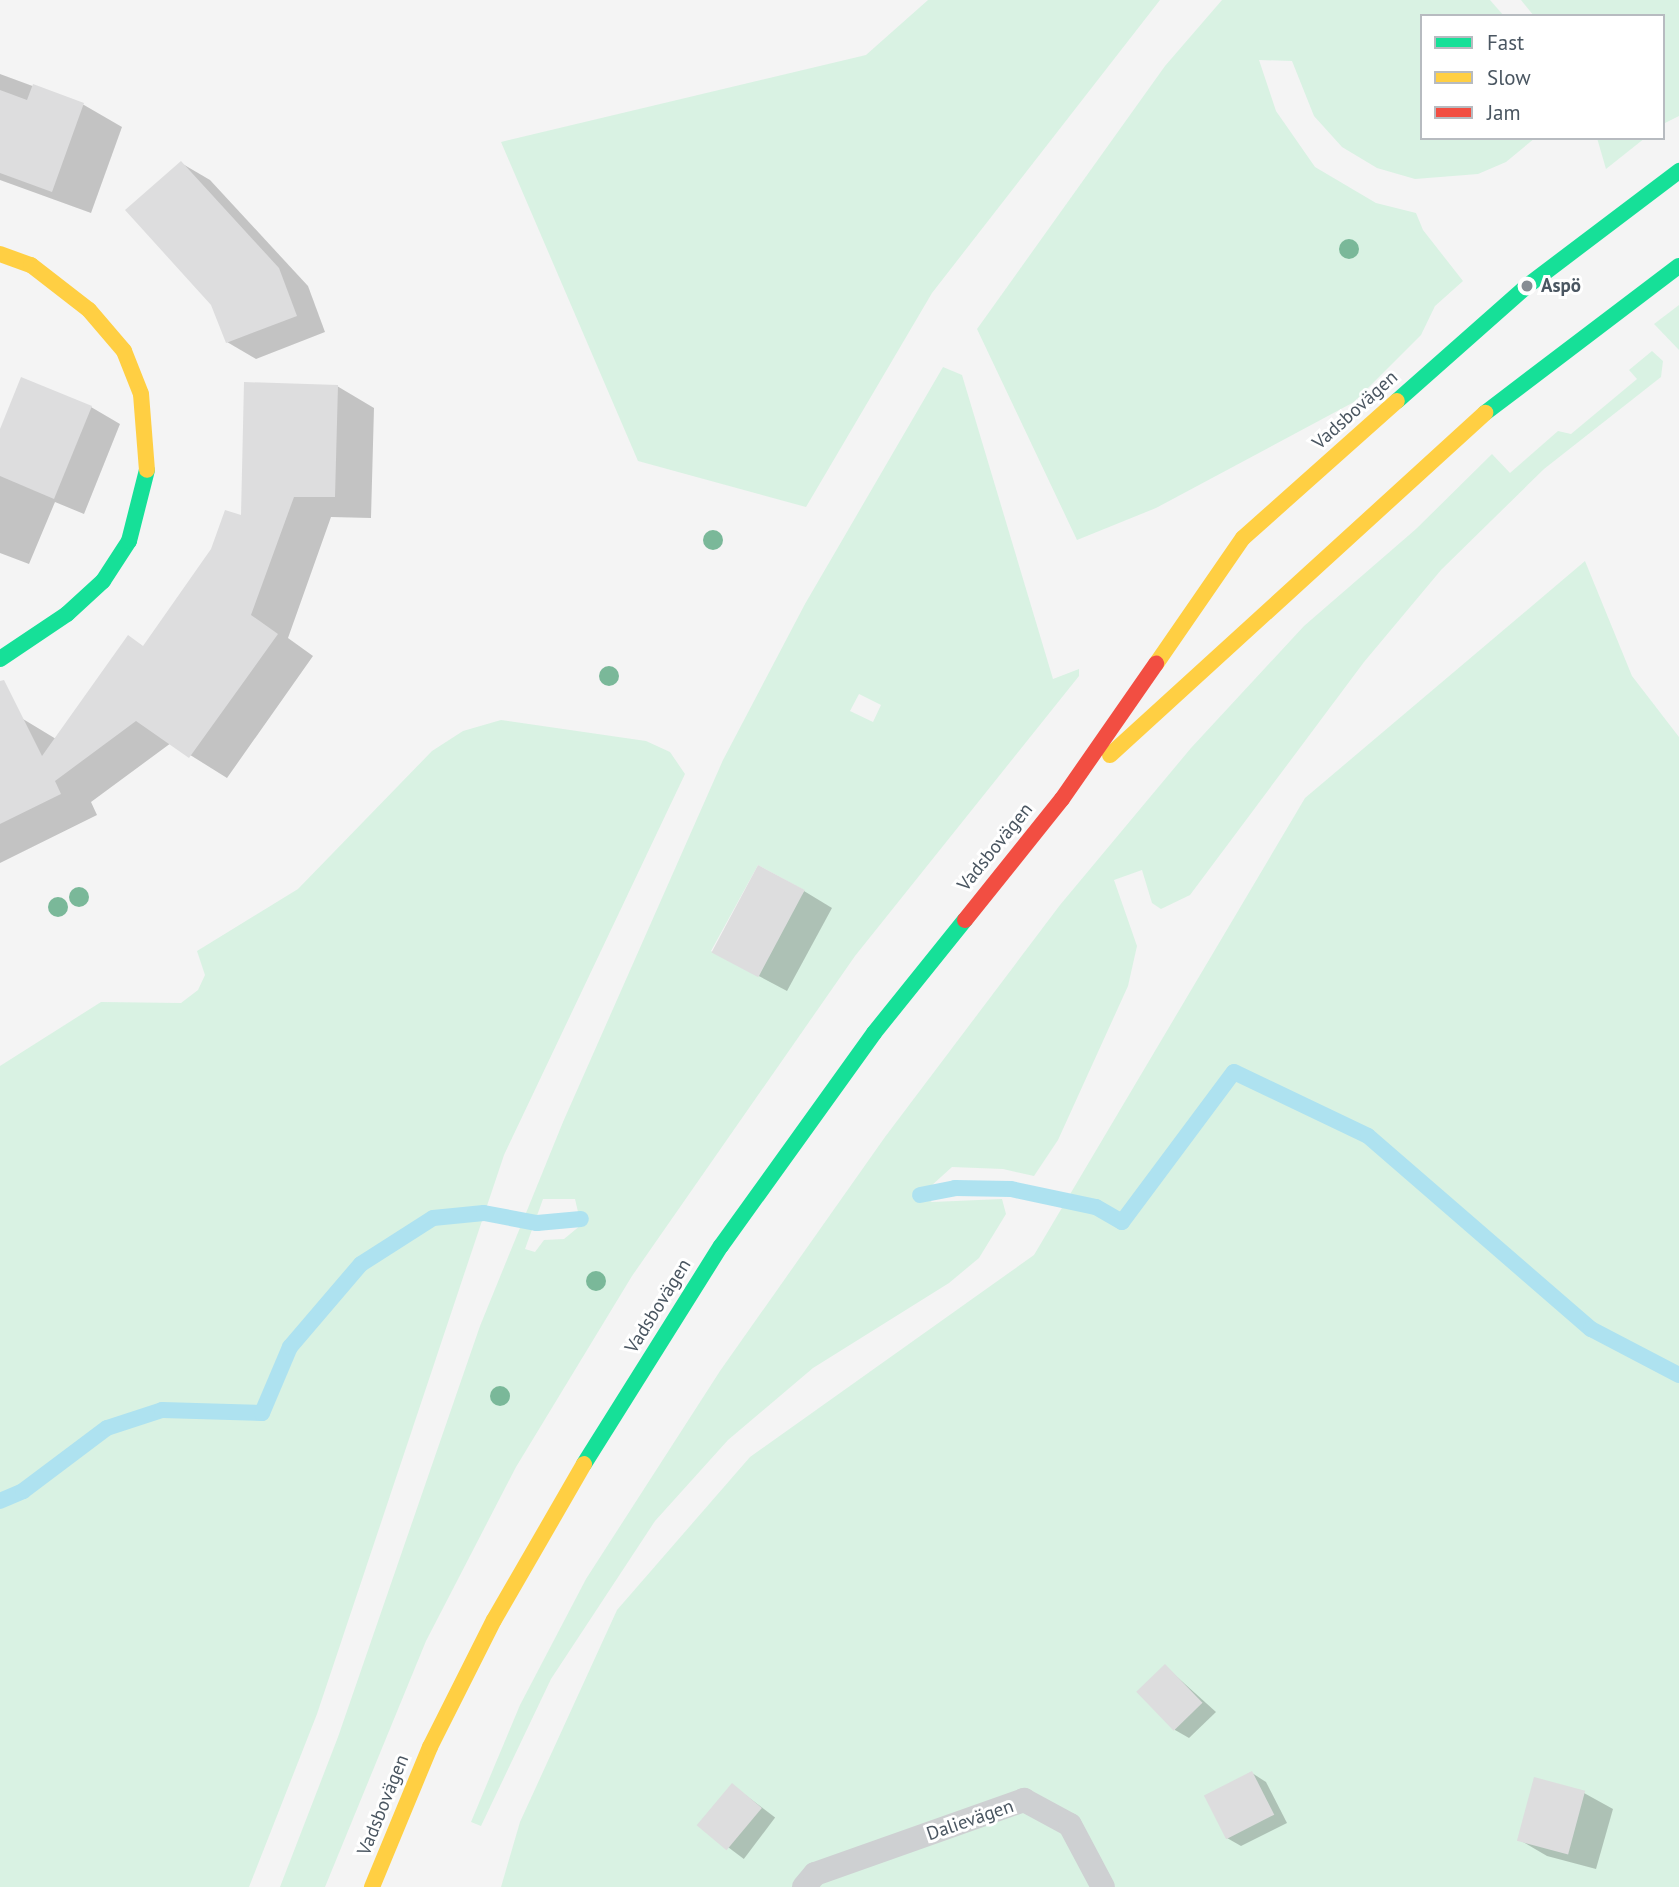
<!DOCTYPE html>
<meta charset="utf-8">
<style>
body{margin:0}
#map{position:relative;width:1679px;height:1887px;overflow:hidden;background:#f4f4f4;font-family:"PT Sans",sans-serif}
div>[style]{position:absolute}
.green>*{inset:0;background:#d9f2e3}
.shadow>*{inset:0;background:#0003;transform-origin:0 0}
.stream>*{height:16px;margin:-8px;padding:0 8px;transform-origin:8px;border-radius:8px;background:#aee2f0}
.building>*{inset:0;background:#ddddde;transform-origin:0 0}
.lane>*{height:24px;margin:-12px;padding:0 12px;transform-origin:12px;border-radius:12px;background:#ced0d2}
.fast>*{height:16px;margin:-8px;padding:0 8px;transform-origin:8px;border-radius:8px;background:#16e098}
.slow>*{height:16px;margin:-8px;padding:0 8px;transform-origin:8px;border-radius:8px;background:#ffcf43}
.jam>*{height:16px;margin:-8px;padding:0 8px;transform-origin:8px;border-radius:8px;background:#f24e42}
.trees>*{width:20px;height:20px;margin:-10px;border-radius:50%;background:#7ab899}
.dots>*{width:19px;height:19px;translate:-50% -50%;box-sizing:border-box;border:4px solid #fff;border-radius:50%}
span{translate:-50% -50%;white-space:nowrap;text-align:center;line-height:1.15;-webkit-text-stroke:6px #fff;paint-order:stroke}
.poi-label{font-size:19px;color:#4a5661;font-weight:700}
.left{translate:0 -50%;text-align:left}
.street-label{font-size:19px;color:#4a5661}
.legend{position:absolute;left:1420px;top:14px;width:245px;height:126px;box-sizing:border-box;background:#fff;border:2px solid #b7bbc0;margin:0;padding:9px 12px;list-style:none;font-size:21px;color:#4a5661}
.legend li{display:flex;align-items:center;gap:14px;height:35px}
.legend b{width:35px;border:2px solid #b7bbc0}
</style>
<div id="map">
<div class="green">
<div style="clip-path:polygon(928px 0,1160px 0,932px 293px,806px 507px,638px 461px,501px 142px,866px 55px)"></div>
<div style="clip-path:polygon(1222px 0,1490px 0,1504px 16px,1422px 16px,1422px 138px,1535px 138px,1506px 162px,1478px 174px,1415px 179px,1377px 168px,1342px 147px,1314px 116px,1292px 61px,1259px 60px,1276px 111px,1315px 167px,1376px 203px,1416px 213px,1423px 230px,1463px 281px,1435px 306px,1421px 335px,1354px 402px,1156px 508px,1077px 540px,977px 329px,1165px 66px)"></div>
<div style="clip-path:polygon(1521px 0,1679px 0,1679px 116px,1663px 124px,1663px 16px,1534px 16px)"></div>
<div style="clip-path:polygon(1597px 138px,1645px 138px,1606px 169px)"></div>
<div style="clip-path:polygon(1679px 305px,1679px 350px,1654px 324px)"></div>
<div style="clip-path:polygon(1652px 351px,1663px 361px,1661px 377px,1544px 469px,1441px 570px,1364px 662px,1190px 895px,1161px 909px,1152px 903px,1142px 870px,1114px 880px,1137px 946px,1128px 986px,1058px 1140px,1034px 1176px,1003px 1169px,952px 1167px,921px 1195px,932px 1202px,1002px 1199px,1006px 1214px,979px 1258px,949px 1283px,813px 1368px,728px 1440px,655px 1521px,551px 1679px,481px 1826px,471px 1822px,520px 1705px,586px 1579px,720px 1371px,885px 1137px,1060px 905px,1191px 748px,1304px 626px,1416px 529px,1492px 454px,1510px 473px,1558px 431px,1571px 434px,1637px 379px,1629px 370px)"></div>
<div style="clip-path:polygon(evenodd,943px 367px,962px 375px,1053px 679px,1079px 669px,1079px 676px,855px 956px,632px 1276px,516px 1467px,426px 1641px,325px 1887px,280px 1887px,338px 1737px,480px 1326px,563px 1122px,723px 760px,805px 604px,943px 367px,859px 694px,881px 705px,873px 722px,850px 711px,859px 694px,943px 367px,758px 865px,804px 890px,758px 976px,711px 951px,758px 865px,943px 367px,543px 1199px,575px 1199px,581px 1225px,564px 1239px,544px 1240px,535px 1252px,525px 1249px,543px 1199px)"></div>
<div style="clip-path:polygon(1585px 561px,1632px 676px,1679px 737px,1679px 1887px,501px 1887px,520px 1822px,617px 1610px,750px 1457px,1034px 1255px,1305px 798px)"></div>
<div style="clip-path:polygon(501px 720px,646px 741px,670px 752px,685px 774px,504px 1155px,317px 1714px,249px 1887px,0 1887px,0 1066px,101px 1002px,181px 1003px,198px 990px,205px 975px,197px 951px,298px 889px,432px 751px,463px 731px)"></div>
</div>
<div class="shadow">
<div style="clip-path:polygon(0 74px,84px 105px,122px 127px,91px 213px,0 180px)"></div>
<div style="clip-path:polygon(181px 163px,210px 180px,308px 286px,325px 332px,256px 359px,227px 342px)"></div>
<div style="clip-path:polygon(337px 386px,374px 408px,371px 518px,331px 517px,288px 638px,313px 656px,227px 778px,171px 743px,91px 802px,97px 815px,0 863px,0 731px,23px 719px,56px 739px,129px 637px,144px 647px)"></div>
<div style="clip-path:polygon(91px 407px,120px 424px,84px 514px,55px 502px,29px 564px,0 553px,0 434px)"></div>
<div style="clip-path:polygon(804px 891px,832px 908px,787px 991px,742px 967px)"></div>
<div style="clip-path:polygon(1165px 1666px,1216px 1712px,1189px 1738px,1175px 1730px)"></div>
<div style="clip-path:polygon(1252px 1773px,1266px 1782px,1287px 1823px,1241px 1846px,1227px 1838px)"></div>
<div style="left:732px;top:1785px;width:54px;height:52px;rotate:37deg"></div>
<div style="clip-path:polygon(1584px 1793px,1613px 1809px,1596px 1869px,1547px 1856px,1518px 1839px)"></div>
</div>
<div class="stream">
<div style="left:920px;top:1195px;width:36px;rotate:-11deg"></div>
<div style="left:955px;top:1188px;width:56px;rotate:1deg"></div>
<div style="left:1011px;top:1189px;width:87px;rotate:12deg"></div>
<div style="left:1096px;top:1207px;width:30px;rotate:30deg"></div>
<div style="left:1122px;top:1222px;width:187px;rotate:-53.3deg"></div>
<div style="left:1234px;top:1072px;width:148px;rotate:25.5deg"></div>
<div style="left:1368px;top:1136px;width:295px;rotate:40.9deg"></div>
<div style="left:1591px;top:1329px;width:99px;rotate:27.6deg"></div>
<div style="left:0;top:1501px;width:25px;rotate:-23deg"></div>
<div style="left:23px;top:1491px;width:105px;rotate:-36.9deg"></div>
<div style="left:107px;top:1428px;width:58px;rotate:-18.1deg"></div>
<div style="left:162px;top:1410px;width:100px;rotate:1.7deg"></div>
<div style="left:262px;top:1413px;width:72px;rotate:-67deg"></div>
<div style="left:290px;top:1347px;width:109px;rotate:-49.5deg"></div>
<div style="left:361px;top:1264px;width:85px;rotate:-32.6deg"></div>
<div style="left:433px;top:1218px;width:51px;rotate:-5.6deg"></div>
<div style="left:484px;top:1213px;width:54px;rotate:10.7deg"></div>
<div style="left:537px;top:1223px;width:44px;rotate:-5.2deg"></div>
</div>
<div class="building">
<div style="clip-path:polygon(33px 84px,84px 103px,52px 192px,0 173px,0 90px,27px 100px)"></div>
<div style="clip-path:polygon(181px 161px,279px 268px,297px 316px,226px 343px,211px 305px,125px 210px)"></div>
<div style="clip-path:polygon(21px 377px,92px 406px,54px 499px,0 476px,0 429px)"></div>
<div style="clip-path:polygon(244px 382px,338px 385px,335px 497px,294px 497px,251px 615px,278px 634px,189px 758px,136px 721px,55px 781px,61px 794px,0 824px,0 681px,4px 680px,42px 756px,128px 635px,143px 646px,211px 549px,225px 510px,241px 515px)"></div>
<div style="left:758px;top:865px;width:53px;height:99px;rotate:28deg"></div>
<div style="left:1165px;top:1664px;width:54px;height:40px;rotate:46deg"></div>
<div style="left:1252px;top:1771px;width:49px;height:54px;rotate:63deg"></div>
<div style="left:1534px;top:1777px;width:53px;height:66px;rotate:15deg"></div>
<div style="left:732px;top:1783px;width:39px;height:55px;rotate:40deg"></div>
</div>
<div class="lane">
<div style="left:804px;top:1887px;width:17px;rotate:-50deg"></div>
<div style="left:815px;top:1874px;width:222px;rotate:-19.5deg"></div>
<div style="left:1024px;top:1800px;width:52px;rotate:28.5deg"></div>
<div style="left:1070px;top:1825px;width:70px;rotate:62deg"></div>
</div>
<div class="fast">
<div style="left:1397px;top:401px;width:174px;rotate:-41.5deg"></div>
<div style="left:1527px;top:286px;width:191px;rotate:-37.1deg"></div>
<div style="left:1485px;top:413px;width:243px;rotate:-37.2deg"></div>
<div style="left:0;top:659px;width:81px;rotate:-33.9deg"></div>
<div style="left:67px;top:614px;width:49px;rotate:-42.5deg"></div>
<div style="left:103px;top:581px;width:48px;rotate:-57deg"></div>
<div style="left:129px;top:541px;width:73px;rotate:-75.8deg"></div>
<div style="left:584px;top:1464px;width:257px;rotate:-57.9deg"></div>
<div style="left:721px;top:1246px;width:262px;rotate:-54.3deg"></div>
<div style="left:874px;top:1033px;width:145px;rotate:-51.2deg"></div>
</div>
<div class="slow">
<div style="left:0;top:254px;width:33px;rotate:20deg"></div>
<div style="left:31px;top:265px;width:73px;rotate:37.8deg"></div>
<div style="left:89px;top:310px;width:54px;rotate:49.5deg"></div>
<div style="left:124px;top:351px;width:46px;rotate:68.4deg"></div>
<div style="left:141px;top:394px;width:76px;rotate:85.5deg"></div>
<div style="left:1156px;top:664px;width:153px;rotate:-55.4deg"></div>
<div style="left:1243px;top:538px;width:206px;rotate:-41.7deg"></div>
<div style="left:1110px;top:755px;width:508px;rotate:-42.36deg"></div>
<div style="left:372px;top:1887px;width:152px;rotate:-67.5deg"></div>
<div style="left:430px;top:1747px;width:142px;rotate:-63.3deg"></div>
<div style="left:494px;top:1620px;width:180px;rotate:-60deg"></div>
</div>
<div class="jam">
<div style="left:965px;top:920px;width:155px;rotate:-51.3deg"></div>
<div style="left:1062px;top:799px;width:165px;rotate:-55.2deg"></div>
</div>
<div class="trees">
<div style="left:1349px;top:249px"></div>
<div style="left:713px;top:540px"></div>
<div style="left:609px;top:676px"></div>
<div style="left:79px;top:897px"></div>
<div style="left:58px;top:907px"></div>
<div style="left:596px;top:1281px"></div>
<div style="left:500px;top:1396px"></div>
</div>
<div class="dots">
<div style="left:1527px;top:286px;background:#868d94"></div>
</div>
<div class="poi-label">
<span class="left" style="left:1541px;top:286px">Aspö</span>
</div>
<div class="street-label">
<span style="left:1355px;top:410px;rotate:-42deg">Vadsbovägen</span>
<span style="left:995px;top:847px;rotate:-51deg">Vadsbovägen</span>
<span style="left:658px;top:1306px;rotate:-58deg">Vadsbovägen</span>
<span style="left:383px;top:1805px;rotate:-68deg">Vadsbovägen</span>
<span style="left:970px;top:1820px;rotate:-19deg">Dalievägen</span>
</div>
<ul class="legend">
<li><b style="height:9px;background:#16e098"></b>Fast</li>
<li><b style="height:9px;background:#ffcf43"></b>Slow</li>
<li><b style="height:9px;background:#f24e42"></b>Jam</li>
</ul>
</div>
